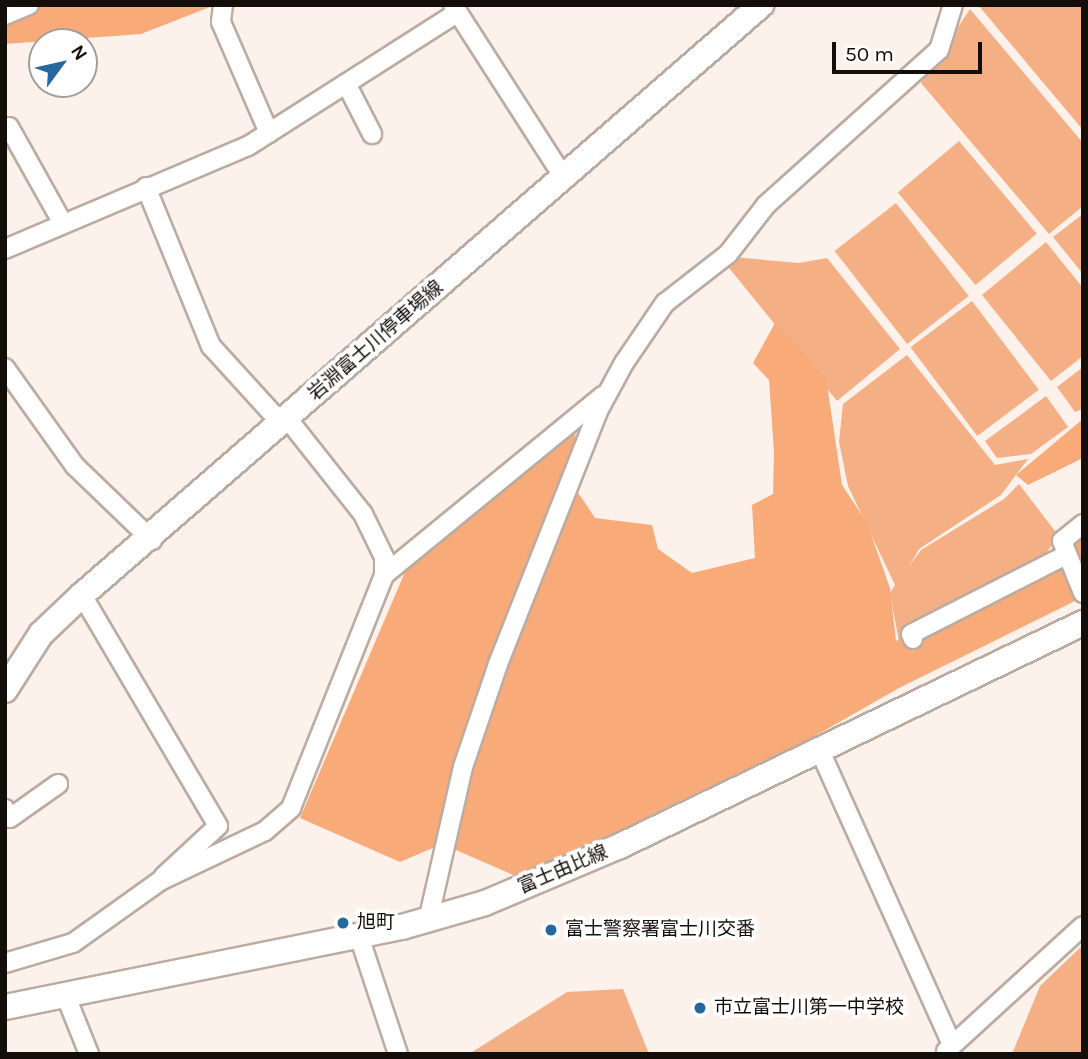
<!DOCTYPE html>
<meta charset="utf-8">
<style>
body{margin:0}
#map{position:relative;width:1088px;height:1059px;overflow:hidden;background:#fcf1eb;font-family:Karla,"Noto Sans JP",sans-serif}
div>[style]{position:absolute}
.green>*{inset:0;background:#f4b084;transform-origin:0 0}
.forest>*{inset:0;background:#f8ab79}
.roads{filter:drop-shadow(2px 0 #bcaba0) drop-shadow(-2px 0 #bcaba0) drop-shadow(0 2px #bcaba0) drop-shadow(0 -2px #bcaba0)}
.street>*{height:18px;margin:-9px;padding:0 9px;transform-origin:9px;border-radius:9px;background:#fff}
.secondary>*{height:24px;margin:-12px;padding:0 12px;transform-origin:12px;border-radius:12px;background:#fff}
.dots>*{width:19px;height:19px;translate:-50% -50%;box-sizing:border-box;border:4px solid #fff;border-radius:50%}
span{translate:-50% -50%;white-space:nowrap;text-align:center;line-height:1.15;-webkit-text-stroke:7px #fff;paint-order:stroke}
.street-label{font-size:19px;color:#140e0b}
.poi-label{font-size:19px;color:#140e0b}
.left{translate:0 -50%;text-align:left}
.frame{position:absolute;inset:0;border:7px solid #140e0b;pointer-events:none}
.north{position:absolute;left:28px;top:28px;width:70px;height:70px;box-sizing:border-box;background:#fff;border:2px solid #a19f9d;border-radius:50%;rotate:57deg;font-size:19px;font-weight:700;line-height:28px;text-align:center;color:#140e0b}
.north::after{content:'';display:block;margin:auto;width:24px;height:32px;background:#26679d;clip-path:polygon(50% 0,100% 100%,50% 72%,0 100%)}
.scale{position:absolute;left:832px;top:42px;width:150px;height:32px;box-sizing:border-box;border:4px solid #140e0b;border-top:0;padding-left:9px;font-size:21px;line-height:24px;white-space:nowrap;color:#140e0b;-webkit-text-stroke:5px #fff;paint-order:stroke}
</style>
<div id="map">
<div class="green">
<div style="clip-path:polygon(978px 5px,1083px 5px,1083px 130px)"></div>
<div style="clip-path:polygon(970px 9px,1083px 143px,1083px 206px,1049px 234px,921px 83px)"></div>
<div style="left:959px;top:141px;width:121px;height:80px;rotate:50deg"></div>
<div style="left:896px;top:203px;width:118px;height:78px;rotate:52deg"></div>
<div style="clip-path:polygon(1083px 214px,1083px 274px,1053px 237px)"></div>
<div style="clip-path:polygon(1046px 242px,1083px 288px,1083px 356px,1051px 381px,982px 295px)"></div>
<div style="clip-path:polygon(732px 257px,799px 263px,827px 258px,900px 349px,837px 401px,725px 263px)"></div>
<div style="left:972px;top:301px;width:111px;height:77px;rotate:53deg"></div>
<div style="clip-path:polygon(907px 355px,995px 465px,1028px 459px,1001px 495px,919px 549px,909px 566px,921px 550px,1004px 499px,1019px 484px,1058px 535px,1040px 563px,899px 642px,890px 593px,895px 585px,848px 486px,839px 442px,843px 404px)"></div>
<div style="clip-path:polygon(1083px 367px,1083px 409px,1075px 412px,1057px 387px)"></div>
<div style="clip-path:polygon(1046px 396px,1068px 427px,1031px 454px,997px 458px,985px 441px)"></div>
<div style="clip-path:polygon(1083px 945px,1083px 1054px,1012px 1054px,1040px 986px)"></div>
<div style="clip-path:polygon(623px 989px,649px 1054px,469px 1054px,567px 992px)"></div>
</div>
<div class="forest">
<div style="clip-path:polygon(5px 5px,215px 5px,141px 34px,5px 44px)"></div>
<div style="clip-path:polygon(775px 323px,826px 378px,842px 485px,867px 523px,890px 588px,896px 641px,1054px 561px,1083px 524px,1083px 567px,1065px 578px,1079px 599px,899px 688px,745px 776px,518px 877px,442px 844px,400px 862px,300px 818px,408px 565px,575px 419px,577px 491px,595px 518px,652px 525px,658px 549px,692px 573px,755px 558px,752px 505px,773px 494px,774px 452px,769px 380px,753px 363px)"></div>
<div style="clip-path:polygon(1083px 419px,1083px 458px,1028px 485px,1016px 475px)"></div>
</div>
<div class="roads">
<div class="street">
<div style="left:223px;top:5px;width:17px;rotate:97deg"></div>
<div style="left:221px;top:22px;width:121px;rotate:66.6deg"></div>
<div style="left:453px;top:5px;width:206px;rotate:57.3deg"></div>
<div style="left:5px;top:15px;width:26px;rotate:-23deg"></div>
<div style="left:348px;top:87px;width:53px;rotate:62.9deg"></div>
<div style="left:9px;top:127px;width:109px;rotate:60.8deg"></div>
<div style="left:146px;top:187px;width:172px;rotate:67.8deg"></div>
<div style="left:211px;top:346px;width:104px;rotate:47.7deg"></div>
<div style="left:5px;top:249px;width:264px;rotate:-23deg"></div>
<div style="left:248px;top:146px;width:248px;rotate:-32.5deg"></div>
<div style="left:5px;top:368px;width:120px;rotate:54.5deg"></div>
<div style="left:75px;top:466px;width:107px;rotate:43.9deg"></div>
<div style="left:1083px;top:524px;width:27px;rotate:141deg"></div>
<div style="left:1062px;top:541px;width:56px;rotate:68deg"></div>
<div style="left:384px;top:575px;width:283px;rotate:-39.3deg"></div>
<div style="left:82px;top:595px;width:268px;rotate:59.5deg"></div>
<div style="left:218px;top:826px;width:74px;rotate:137.2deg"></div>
<div style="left:913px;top:639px;width:5px;rotate:-112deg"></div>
<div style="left:911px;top:634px;width:174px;rotate:-27deg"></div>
<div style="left:820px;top:751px;width:322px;rotate:65.8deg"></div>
<div style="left:5px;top:809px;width:10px;rotate:61deg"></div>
<div style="left:10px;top:818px;width:59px;rotate:-35.3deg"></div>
<div style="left:428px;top:921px;width:158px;rotate:-77.2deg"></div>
<div style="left:463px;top:767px;width:109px;rotate:-71.2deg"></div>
<div style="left:498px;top:664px;width:272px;rotate:-68.4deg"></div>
<div style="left:598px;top:411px;width:55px;rotate:-61.6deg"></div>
<div style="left:624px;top:363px;width:73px;rotate:-55.7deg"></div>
<div style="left:665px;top:303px;width:80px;rotate:-37.9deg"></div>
<div style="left:728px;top:254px;width:62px;rotate:-52.2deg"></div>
<div style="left:766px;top:205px;width:232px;rotate:-41.9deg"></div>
<div style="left:939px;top:50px;width:47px;rotate:-72.7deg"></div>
<div style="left:359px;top:936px;width:124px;rotate:71.7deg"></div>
<div style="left:5px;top:963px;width:71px;rotate:-16.4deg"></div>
<div style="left:73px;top:943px;width:107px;rotate:-35.5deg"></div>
<div style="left:160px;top:881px;width:116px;rotate:-25.5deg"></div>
<div style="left:265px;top:831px;width:35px;rotate:-41deg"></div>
<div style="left:291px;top:808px;width:251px;rotate:-68.2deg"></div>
<div style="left:384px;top:575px;width:18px;rotate:-90deg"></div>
<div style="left:384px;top:557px;width:48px;rotate:-116deg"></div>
<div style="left:363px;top:514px;width:122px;rotate:-128.4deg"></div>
<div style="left:65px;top:994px;width:65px;rotate:68.2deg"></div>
<div style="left:946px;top:1051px;width:185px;rotate:-42.4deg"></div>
</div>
<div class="secondary">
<div style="left:5px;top:690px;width:67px;rotate:-57.3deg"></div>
<div style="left:41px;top:634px;width:57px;rotate:-43.6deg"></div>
<div style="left:82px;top:595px;width:900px;rotate:-40.99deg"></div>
<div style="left:5px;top:1007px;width:405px;rotate:-11.4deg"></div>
<div style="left:402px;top:927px;width:86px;rotate:-16.1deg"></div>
<div style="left:485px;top:903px;width:147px;rotate:-22.9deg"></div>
<div style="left:620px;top:846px;width:514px;rotate:-25.72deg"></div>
</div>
</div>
<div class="dots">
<div style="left:343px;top:923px;background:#26679d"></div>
<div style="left:551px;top:930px;background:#26679d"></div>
<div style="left:700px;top:1008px;background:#26679d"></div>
</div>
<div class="street-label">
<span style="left:376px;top:341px;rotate:-41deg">岩淵富士川停車場線</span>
<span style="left:563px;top:870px;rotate:-23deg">富士由比線</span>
</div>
<div class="poi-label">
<span class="left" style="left:357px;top:923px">旭町</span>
<span class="left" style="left:565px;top:930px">富士警察署富士川交番</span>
<span class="left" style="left:714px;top:1008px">市立富士川第一中学校</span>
</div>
<div class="frame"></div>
<div class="north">N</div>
<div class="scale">50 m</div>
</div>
